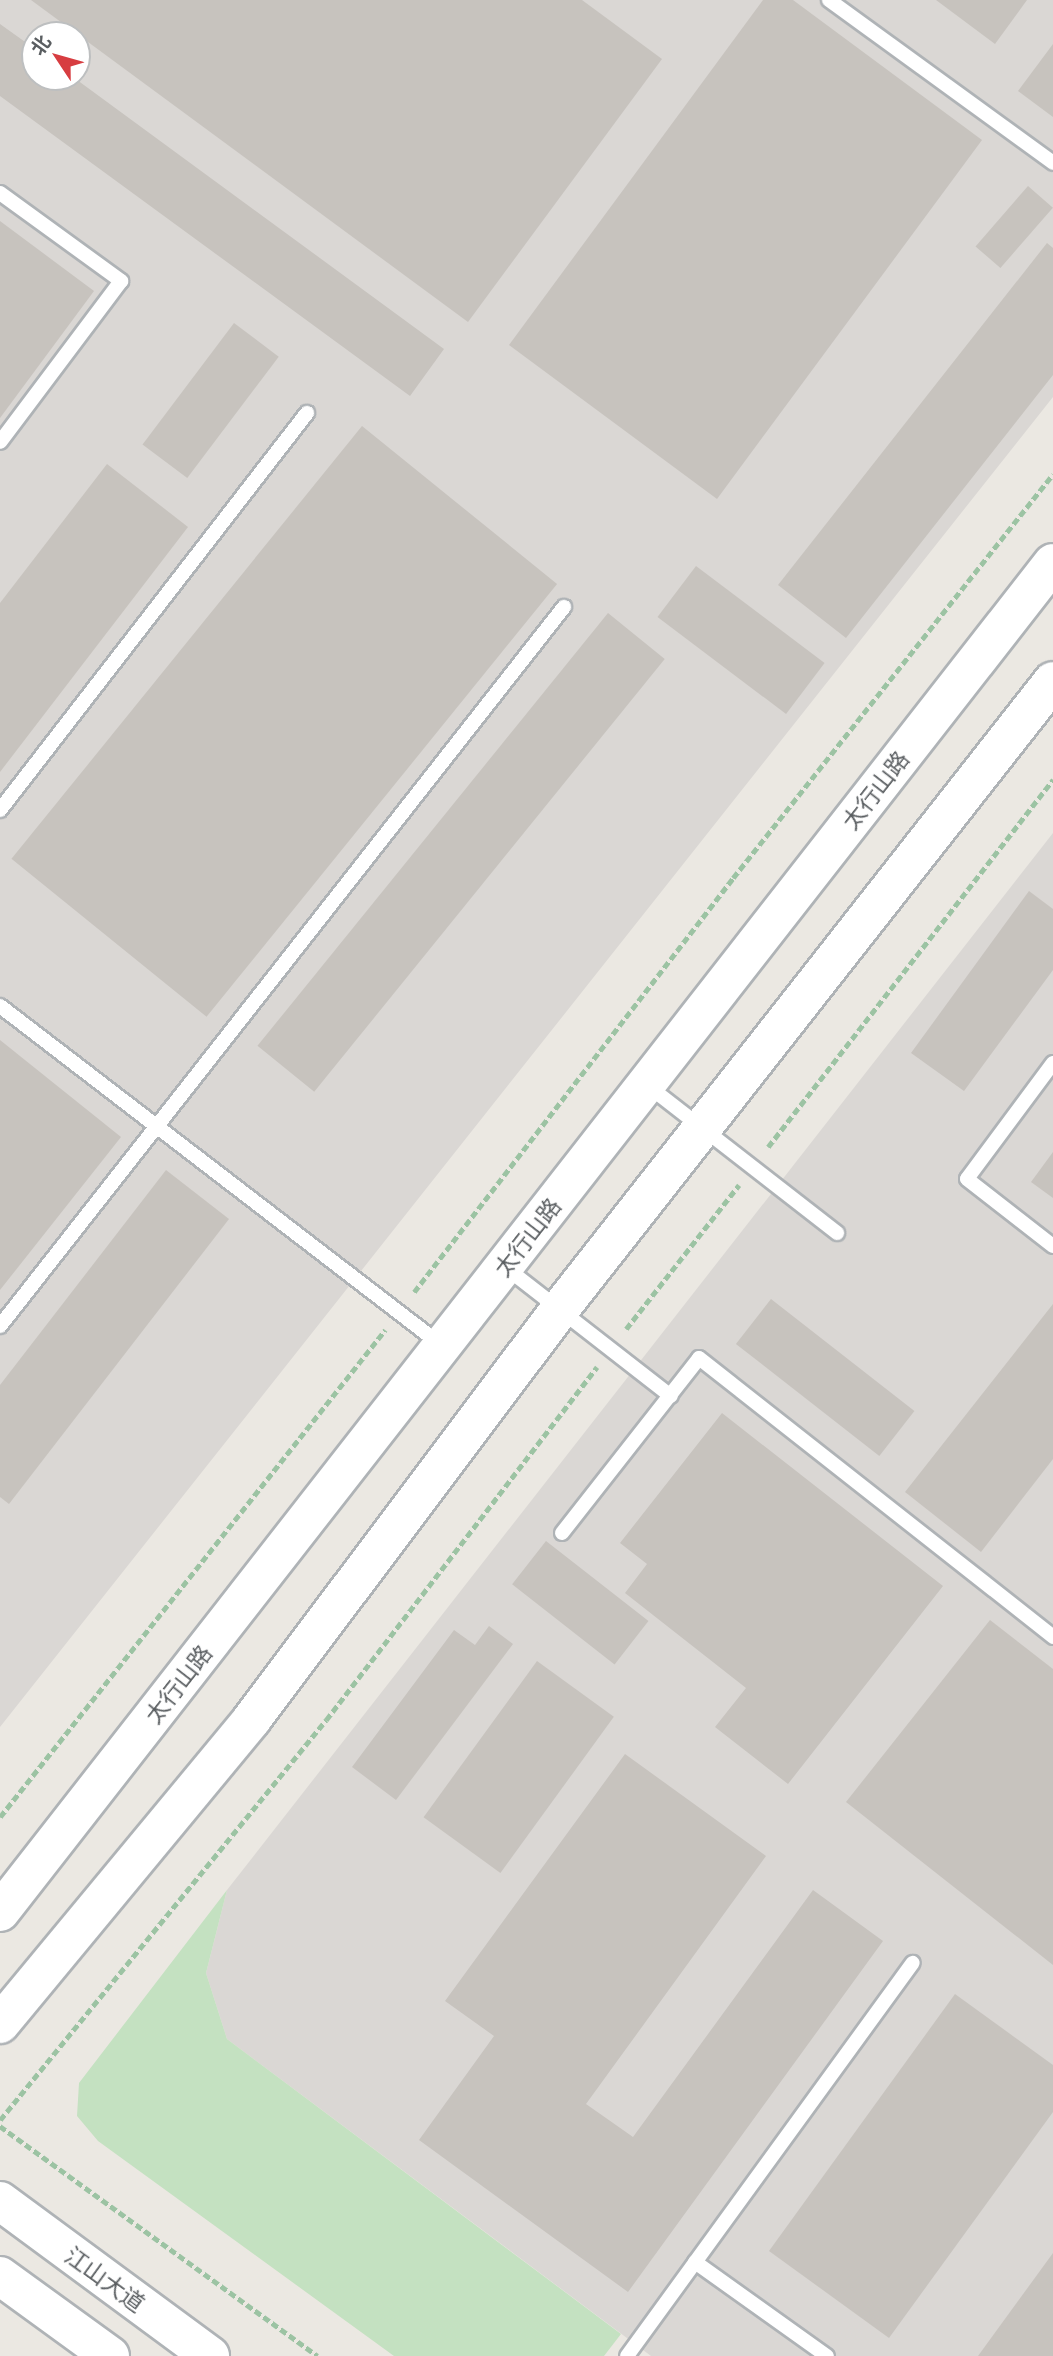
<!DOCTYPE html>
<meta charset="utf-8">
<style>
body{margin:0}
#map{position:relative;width:1053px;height:2356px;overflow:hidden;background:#ebe8e2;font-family:"IBM Plex Sans","Noto Sans SC",sans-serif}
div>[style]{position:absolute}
.industrial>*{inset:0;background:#dad7d4}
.green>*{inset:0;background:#c4e1c1}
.building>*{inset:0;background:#c7c3be;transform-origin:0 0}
.path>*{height:4.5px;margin-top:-2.25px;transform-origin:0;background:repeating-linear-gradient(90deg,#9cc3a3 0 7px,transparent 0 10.5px)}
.roads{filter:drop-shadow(2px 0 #afb3b6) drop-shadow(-2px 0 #afb3b6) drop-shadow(0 2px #afb3b6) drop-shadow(0 -2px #afb3b6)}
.lane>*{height:14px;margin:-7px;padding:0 7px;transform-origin:7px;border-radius:7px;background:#fff}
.secondary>*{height:38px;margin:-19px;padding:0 19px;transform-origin:19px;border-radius:19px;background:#fff}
span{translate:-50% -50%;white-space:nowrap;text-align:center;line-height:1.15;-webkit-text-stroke:7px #fff;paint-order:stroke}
.street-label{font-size:23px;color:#5a5e61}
.north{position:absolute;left:21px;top:21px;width:70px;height:70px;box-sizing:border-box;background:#fff;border:2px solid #bdbfc0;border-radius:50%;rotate:306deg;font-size:19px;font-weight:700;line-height:28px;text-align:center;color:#5a5e61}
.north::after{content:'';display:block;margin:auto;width:24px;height:32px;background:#d73d41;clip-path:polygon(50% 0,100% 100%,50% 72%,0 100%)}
</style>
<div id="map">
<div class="industrial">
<div style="clip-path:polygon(evenodd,0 0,1053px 0,1053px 397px,0 1727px,0 0,35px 35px,77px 35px,77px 77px,35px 77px,35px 35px)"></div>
<div style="clip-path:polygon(1053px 833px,1053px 2356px,651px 2356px,227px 2039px,206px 1973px,227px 1890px)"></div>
</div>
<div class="green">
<div style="clip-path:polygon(227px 1890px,206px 1973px,227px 2039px,621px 2334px,604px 2356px,394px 2356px,98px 2141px,77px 2116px,79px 2083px)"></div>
</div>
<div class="building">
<div style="clip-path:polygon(31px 0,582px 0,662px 59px,468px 322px)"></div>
<div style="clip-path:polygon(763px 0,793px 0,982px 140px,717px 499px,509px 345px)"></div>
<div style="clip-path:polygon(936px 0,1027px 0,995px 44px)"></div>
<div style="clip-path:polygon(0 24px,35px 49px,35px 77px,73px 77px,444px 349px,410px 396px,0 96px)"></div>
<div style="clip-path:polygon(1053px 44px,1053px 117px,1018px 91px)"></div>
<div style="left:1028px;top:186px;width:33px;height:80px;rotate:41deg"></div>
<div style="clip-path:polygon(0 221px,94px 291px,0 418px)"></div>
<div style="clip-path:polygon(1047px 243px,1053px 248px,1053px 375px,846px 638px,778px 585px)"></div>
<div style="left:234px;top:323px;width:56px;height:152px;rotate:37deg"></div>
<div style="left:362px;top:426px;width:251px;height:557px;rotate:39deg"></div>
<div style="clip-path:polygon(107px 464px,188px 527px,0 772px,0 603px)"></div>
<div style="left:696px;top:566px;width:161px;height:64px;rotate:37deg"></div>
<div style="left:608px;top:613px;width:73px;height:557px;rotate:39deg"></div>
<div style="clip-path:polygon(1029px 891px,1053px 909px,1053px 970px,964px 1091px,911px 1053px)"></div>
<div style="clip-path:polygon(0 1040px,121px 1137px,0 1290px)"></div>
<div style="clip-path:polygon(1053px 1152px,1053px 1198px,1031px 1182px)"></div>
<div style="clip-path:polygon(166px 1170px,229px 1219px,9px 1504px,0 1497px,0 1385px)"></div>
<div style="left:771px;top:1299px;width:182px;height:57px;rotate:38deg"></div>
<div style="clip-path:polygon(1053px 1304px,1053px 1459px,981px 1552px,905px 1492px)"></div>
<div style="clip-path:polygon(722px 1413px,943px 1586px,788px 1784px,715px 1727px,746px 1688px,625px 1593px,647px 1564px,620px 1543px)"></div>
<div style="left:546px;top:1541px;width:130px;height:55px;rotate:38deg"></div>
<div style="clip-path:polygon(990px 1620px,1053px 1669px,1053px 1965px,846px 1802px)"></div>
<div style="clip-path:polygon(489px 1626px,513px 1644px,396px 1800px,352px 1767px,454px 1630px,475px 1645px)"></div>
<div style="left:537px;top:1661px;width:95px;height:193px;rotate:36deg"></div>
<div style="clip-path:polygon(625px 1754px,766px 1856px,586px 2104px,633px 2137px,813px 1890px,883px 1941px,628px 2292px,419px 2140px,494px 2036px,445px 2001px)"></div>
<div style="clip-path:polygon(955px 1994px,1053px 2065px,1053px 2112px,889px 2338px,769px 2251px)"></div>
<div style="clip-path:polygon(1053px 2253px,1053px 2356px,978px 2356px)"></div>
</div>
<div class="path">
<div style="left:768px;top:1147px;width:465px;rotate:-52.2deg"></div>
<div style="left:414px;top:1292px;width:523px;rotate:-52.38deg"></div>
<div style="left:733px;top:878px;width:515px;rotate:-51.62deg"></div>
<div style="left:626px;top:1329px;width:183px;rotate:-51.9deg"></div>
<div style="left:0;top:1817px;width:621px;rotate:-51.67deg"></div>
<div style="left:0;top:2120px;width:516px;rotate:-50.82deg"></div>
<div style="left:326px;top:1720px;width:445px;rotate:-52.5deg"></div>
<div style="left:0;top:2126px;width:392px;rotate:35.9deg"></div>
</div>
<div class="roads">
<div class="lane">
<div style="left:829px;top:0;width:277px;rotate:36deg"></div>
<div style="left:0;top:193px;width:150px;rotate:36deg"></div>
<div style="left:121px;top:281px;width:201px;rotate:126.9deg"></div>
<div style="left:0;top:810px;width:502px;rotate:-52.29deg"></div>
<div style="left:0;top:1006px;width:555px;rotate:37.53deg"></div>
<div style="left:1053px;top:1063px;width:144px;rotate:126.6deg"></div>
<div style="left:967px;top:1179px;width:109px;rotate:37.9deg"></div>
<div style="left:647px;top:1085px;width:241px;rotate:37.9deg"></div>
<div style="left:505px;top:1267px;width:210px;rotate:37.9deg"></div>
<div style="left:0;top:1326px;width:914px;rotate:-51.89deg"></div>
<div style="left:562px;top:1533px;width:222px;rotate:-51.9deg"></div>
<div style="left:699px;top:1358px;width:451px;rotate:38.2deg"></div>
<div style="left:695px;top:2262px;width:162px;rotate:35.5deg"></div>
<div style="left:627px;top:2356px;width:486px;rotate:-54deg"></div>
</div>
<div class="secondary">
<div style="left:0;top:1912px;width:1711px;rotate:-52.03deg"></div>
<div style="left:0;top:2024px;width:396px;rotate:-50.4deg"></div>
<div style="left:252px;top:1719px;width:513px;rotate:-53.09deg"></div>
<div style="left:560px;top:1309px;width:798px;rotate:-51.87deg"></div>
<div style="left:0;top:2201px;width:261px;rotate:36.4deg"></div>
<div style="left:0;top:2276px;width:136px;rotate:36deg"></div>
</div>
</div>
<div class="street-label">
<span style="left:875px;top:790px;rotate:-52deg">太行山路</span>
<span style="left:527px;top:1237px;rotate:-52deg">太行山路</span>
<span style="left:178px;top:1684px;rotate:-52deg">太行山路</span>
<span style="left:105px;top:2279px;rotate:36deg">江山大道</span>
</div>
<div class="north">北</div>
</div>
